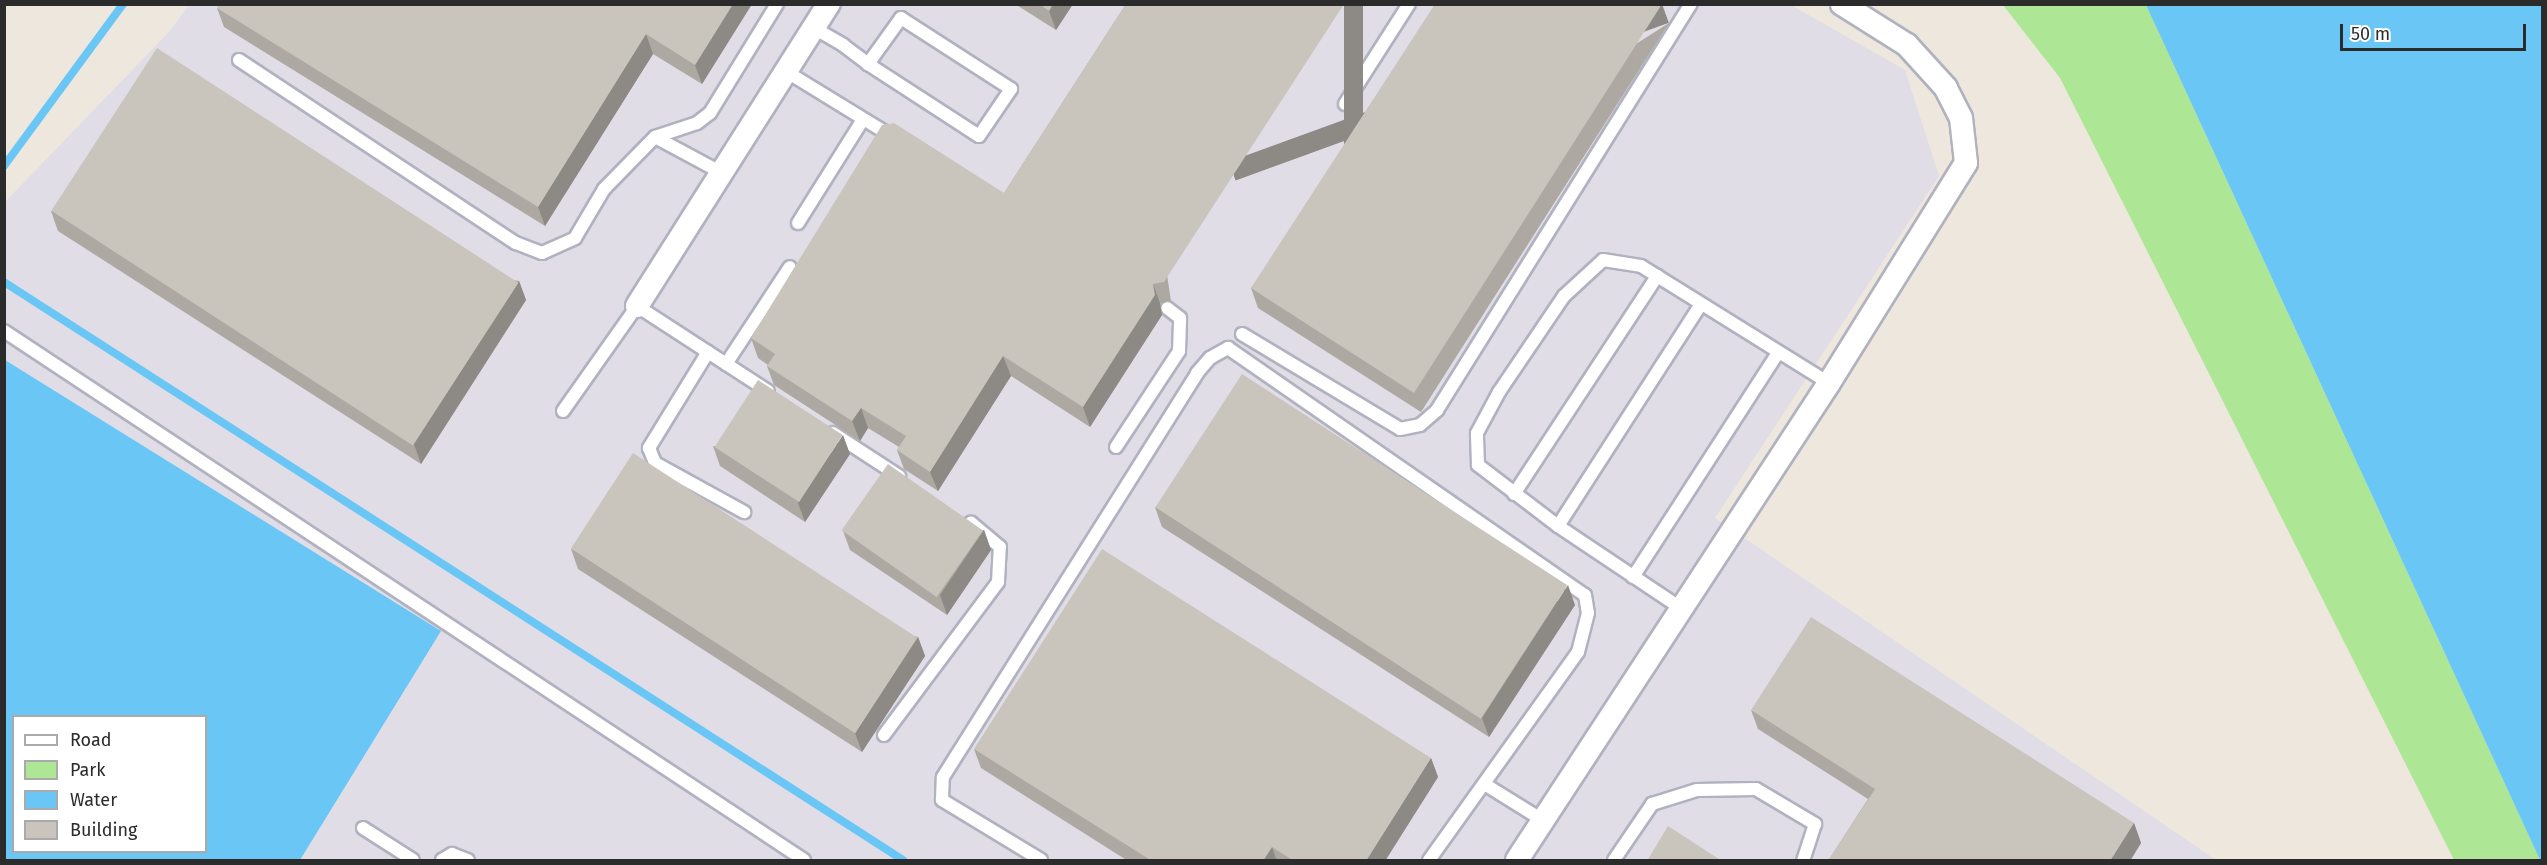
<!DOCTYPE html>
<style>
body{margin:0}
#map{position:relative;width:2547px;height:865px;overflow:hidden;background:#eee7dd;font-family:"Fira Sans",sans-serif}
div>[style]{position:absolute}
.industrial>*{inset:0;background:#e0dde6}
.green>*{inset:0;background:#ade796}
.water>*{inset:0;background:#6ac7f5}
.stream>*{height:8px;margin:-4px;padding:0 4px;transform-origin:4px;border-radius:4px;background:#6ac7f5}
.roads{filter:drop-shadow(2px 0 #b1b2c0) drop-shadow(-2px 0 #b1b2c0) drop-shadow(0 2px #b1b2c0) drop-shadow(0 -2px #b1b2c0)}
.service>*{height:12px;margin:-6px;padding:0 6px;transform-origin:6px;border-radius:6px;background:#fff}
.minor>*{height:22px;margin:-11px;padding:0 11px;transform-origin:11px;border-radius:11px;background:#fff}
.wall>*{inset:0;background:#ada9a2}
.shaded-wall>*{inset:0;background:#8d8984;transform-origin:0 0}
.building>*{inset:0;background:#c9c4bc;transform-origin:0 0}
span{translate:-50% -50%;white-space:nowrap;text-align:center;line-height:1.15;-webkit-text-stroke:4.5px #fff;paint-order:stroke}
.frame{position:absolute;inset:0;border:6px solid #2b2b2b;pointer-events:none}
.legend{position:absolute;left:12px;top:715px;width:195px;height:138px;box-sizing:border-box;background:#fff;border:2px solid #aaa;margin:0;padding:8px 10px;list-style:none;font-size:18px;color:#2b2b2b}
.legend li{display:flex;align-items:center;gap:12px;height:30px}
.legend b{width:30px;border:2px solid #aaa}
.scale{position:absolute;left:2340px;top:24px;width:186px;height:27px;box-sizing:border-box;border:3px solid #2b2b2b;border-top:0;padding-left:8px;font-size:18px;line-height:21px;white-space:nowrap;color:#2b2b2b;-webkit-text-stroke:4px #fff;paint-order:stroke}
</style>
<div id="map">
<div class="industrial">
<div style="clip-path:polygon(evenodd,189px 5px,1791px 5px,1905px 70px,1939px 176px,1715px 518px,2216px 860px,5px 860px,4px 203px,169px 32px,189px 5px,14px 716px,206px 716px,206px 852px,14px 852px,14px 716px)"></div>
</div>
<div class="green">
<div style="clip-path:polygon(2003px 5px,2146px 5px,2540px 860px,2454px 860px,2060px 78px)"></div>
</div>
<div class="water">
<div style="clip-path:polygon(2146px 5px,2542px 5px,2542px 860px,2540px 860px)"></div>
<div style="clip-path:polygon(evenodd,5px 360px,441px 631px,300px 860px,5px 860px,5px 360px,14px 716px,206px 716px,206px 852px,14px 852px,14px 716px)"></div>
</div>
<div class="stream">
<div style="left:4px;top:166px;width:201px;rotate:-53.7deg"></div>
<div style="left:4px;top:282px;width:1069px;rotate:32.74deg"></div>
</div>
<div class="roads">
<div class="service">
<div style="left:814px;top:28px;width:34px;rotate:30deg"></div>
<div style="left:843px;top:45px;width:31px;rotate:37deg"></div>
<div style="left:868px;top:64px;width:132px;rotate:33deg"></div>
<div style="left:979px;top:136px;width:57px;rotate:-55.8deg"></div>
<div style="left:1011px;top:89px;width:131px;rotate:-147.2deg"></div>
<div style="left:901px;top:18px;width:57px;rotate:125.7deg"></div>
<div style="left:239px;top:60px;width:332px;rotate:33.5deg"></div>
<div style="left:516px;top:243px;width:28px;rotate:21deg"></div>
<div style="left:542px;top:253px;width:36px;rotate:-24deg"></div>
<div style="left:575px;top:238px;width:57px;rotate:-59.4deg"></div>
<div style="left:604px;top:189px;width:73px;rotate:-45.6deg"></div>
<div style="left:655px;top:137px;width:76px;rotate:28.2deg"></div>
<div style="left:787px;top:72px;width:124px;rotate:31.5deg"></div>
<div style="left:1345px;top:104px;width:119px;rotate:-57.4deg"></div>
<div style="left:655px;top:137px;width:44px;rotate:-18.4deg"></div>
<div style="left:697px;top:123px;width:16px;rotate:-38deg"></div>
<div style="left:710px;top:113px;width:128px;rotate:-58.4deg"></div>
<div style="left:798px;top:223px;width:120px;rotate:-57.9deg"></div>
<div style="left:4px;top:331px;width:959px;rotate:33.47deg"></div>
<div style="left:1242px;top:334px;width:184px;rotate:31deg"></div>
<div style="left:1400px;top:429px;width:20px;rotate:-11deg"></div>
<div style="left:1420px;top:425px;width:23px;rotate:-41deg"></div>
<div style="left:1437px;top:410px;width:479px;rotate:-58deg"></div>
<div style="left:708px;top:352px;width:113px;rotate:121.6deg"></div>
<div style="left:649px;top:448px;width:16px;rotate:68deg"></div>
<div style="left:655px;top:463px;width:102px;rotate:28.8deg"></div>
<div style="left:726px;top:364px;width:116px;rotate:-56.6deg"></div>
<div style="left:563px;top:411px;width:128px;rotate:-54.8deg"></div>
<div style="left:637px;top:306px;width:156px;rotate:33deg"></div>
<div style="left:833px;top:433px;width:79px;rotate:33.1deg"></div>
<div style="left:1116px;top:447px;width:115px;rotate:-56.7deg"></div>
<div style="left:1179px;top:351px;width:33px;rotate:-88deg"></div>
<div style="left:1180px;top:318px;width:16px;rotate:-142deg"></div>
<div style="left:1514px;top:494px;width:261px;rotate:-56.7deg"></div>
<div style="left:1558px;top:526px;width:264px;rotate:-57.2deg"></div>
<div style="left:1633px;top:577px;width:267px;rotate:-57.1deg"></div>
<div style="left:1682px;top:609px;width:149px;rotate:-146.2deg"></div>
<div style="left:1558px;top:526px;width:101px;rotate:-142.7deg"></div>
<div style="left:1478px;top:465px;width:32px;rotate:-92deg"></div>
<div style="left:1477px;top:433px;width:47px;rotate:-61.8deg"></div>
<div style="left:1499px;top:392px;width:116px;rotate:-55.9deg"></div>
<div style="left:1564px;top:296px;width:53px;rotate:-42.7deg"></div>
<div style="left:1603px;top:260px;width:38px;rotate:9deg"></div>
<div style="left:1641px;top:266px;width:221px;rotate:31.9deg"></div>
<div style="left:884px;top:735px;width:191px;rotate:-53.3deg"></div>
<div style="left:998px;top:582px;width:35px;rotate:-87deg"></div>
<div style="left:1000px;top:547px;width:38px;rotate:-140deg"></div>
<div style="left:1486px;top:785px;width:68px;rotate:31.8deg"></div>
<div style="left:363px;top:828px;width:59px;rotate:32.6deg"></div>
<div style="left:442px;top:860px;width:12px;rotate:-31deg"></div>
<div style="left:452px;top:854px;width:17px;rotate:21deg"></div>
<div style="left:1041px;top:860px;width:116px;rotate:-148.8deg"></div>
<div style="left:942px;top:800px;width:23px;rotate:-88deg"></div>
<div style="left:943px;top:777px;width:477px;rotate:-57.8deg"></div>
<div style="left:1197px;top:373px;width:20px;rotate:-49deg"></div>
<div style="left:1210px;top:358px;width:21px;rotate:-29deg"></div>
<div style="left:1228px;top:348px;width:434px;rotate:34.7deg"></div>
<div style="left:1585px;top:595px;width:18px;rotate:81deg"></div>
<div style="left:1588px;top:613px;width:40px;rotate:104.4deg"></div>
<div style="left:1578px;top:652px;width:256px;rotate:125.6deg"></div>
<div style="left:1614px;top:860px;width:68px;rotate:-55.8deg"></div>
<div style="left:1652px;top:804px;width:47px;rotate:-17.3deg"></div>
<div style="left:1697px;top:790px;width:59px;rotate:-1deg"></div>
<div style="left:1756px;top:789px;width:69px;rotate:30.7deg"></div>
<div style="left:1815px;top:824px;width:38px;rotate:108deg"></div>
</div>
<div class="minor">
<div style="left:637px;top:306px;width:358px;rotate:-57.6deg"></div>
<div style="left:1517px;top:860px;width:570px;rotate:-56.81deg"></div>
<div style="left:1829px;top:383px;width:259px;rotate:-58.1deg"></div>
<div style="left:1966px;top:163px;width:45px;rotate:-96.3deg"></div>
<div style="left:1961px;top:118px;width:34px;rotate:-117deg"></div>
<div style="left:1946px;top:88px;width:58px;rotate:-132.2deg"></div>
<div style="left:1907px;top:45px;width:77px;rotate:-147.8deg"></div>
</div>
</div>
<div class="wall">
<div style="clip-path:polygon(752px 4px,702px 84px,653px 54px,545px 226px,224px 27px,217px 8px)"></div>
<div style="clip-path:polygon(1015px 4px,1073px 4px,1056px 30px)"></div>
<div style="clip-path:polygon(1126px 4px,1171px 301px,1160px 303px,1162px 315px,1090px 427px,1011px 376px,938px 491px,904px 469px,897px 450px,899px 447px,868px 428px,860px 441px,774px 385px,767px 366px,768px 365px,758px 358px,751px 338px,1004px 193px)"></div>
<div style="clip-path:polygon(1669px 23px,1421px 412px,1258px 308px,1251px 288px)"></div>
<div style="clip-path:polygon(51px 211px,519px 281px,526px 300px,421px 464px,58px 231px)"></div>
<div style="clip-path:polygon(713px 446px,850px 454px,805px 522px,720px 466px)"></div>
<div style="clip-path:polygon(1155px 507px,1575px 605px,1489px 737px,1162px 527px)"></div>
<div style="clip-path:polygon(984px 530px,991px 550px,947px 615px,850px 550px,843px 531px)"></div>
<div style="clip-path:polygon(571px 549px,918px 637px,925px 656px,862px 752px,578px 569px)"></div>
<div style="clip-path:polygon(1751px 710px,2134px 823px,2141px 843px,2130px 861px,1828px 861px,1868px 799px,1758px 729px)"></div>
<div style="clip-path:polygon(974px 749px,1431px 758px,1438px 777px,1385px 861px,1128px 861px,981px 768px)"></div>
</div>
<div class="shaded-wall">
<div style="clip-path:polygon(733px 4px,752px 4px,702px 84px,695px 65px)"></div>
<div style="clip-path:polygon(1053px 4px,1073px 4px,1056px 30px,1049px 11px)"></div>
<div style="left:1344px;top:4px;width:19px;height:331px"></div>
<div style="left:1662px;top:4px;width:20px;height:461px;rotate:70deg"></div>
<div style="clip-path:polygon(646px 34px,653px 54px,545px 226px,538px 207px)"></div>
<div style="clip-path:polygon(519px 281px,526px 300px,421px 464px,414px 444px)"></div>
<div style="clip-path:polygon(1153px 284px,1160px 303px,1162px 315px,1090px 427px,1083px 407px)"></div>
<div style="clip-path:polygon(1003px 356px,1011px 376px,938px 491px,930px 472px)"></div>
<div style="clip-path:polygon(861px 408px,868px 428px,860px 441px,852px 421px)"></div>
<div style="clip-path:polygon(843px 435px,850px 454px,805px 522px,798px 503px)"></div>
<div style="clip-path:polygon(984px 530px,991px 550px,947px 615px,940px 595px)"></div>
<div style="clip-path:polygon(1568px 585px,1575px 605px,1489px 737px,1482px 718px)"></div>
<div style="clip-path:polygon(918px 637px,925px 656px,862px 752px,855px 733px)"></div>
<div style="clip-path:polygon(1431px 758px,1438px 777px,1385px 861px,1366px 861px)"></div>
<div style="clip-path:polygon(2134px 823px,2141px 843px,2130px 861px,2110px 861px)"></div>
<div style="clip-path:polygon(1272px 847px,1277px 861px,1263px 861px)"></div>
</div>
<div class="building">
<div style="clip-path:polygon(219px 4px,733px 4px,695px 65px,646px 34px,538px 207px,217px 8px)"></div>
<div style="clip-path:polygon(1039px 4px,1053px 4px,1049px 11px)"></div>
<div style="clip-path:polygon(1126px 4px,1344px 4px,1164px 282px,1153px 284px,1155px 295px,1083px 407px,1003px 356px,930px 472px,897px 450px,906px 436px,861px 408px,852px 421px,767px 366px,775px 354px,751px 338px,882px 125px,894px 123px,1004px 193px)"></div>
<div style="clip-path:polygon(1435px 4px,1662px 4px,1414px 393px,1251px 288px)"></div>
<div style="left:157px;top:48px;width:431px;height:194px;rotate:33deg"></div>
<div style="left:1242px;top:374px;width:388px;height:159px;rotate:33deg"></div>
<div style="left:758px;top:380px;width:101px;height:80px;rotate:33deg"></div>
<div style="left:633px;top:453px;width:339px;height:114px;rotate:33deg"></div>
<div style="left:888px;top:464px;width:116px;height:81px;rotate:35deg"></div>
<div style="clip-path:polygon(1102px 549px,1431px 758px,1366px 861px,1294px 861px,1272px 847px,1263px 861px,1152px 861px,974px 749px)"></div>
<div style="clip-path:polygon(1811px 617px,2134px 823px,2110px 861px,1828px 861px,1875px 789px,1751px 710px)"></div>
<div style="clip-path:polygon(1668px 826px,1722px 861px,1647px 861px)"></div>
</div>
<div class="frame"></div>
<ul class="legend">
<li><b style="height:8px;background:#fff"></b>Road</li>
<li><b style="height:16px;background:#ade796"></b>Park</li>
<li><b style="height:16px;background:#6ac7f5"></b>Water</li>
<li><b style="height:16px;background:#c9c4bc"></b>Building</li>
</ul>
<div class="scale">50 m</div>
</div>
